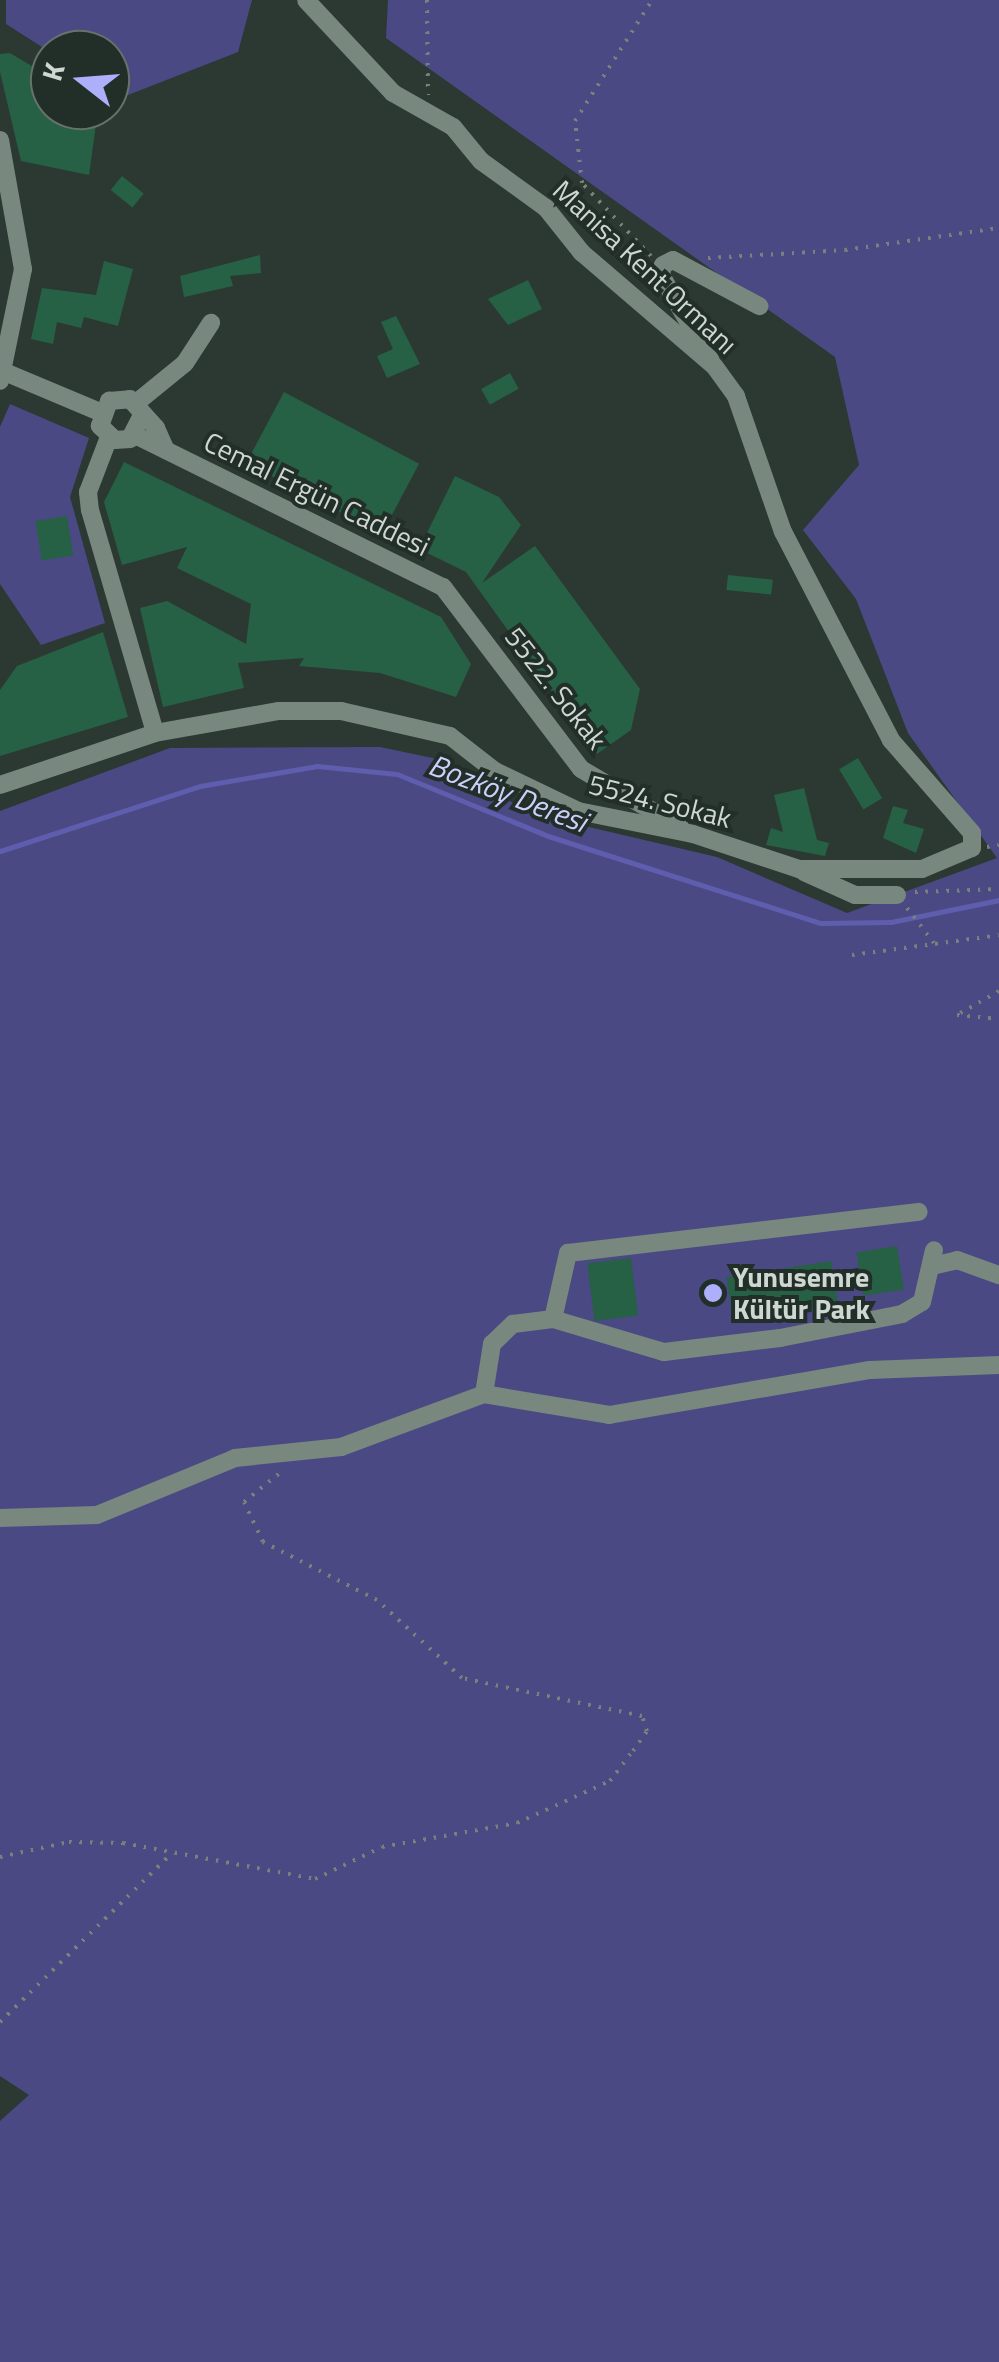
<!DOCTYPE html>
<meta charset="utf-8">
<style>
body{margin:0}
#map{position:relative;width:999px;height:2362px;overflow:hidden;background:#2c3932;font-family:"Titillium Web",sans-serif}
div>[style]{position:absolute}
.green>*{inset:0;background:#4a4983}
.stream>*{height:5px;margin:-2.5px;padding:0 2.5px;transform-origin:2.5px;border-radius:2.5px;background:#5f5dae}
.building>*{inset:0;background:#266045;transform-origin:0 0}
.path>*{height:4px;margin-top:-2px;transform-origin:0;background:repeating-linear-gradient(90deg,#77827c 0 2.5px,transparent 0 10.5px)}
.minor>*{height:18px;margin:-9px;padding:0 9px;transform-origin:9px;border-radius:9px;background:#78887f}
.dots>*{width:28px;height:28px;translate:-50% -50%;box-sizing:border-box;border:5px solid #222f28;border-radius:50%}
span{translate:-50% -50%;white-space:nowrap;text-align:center;line-height:1.15;-webkit-text-stroke:8px #222f28;paint-order:stroke}
.street-label{font-size:28px;color:#cfd7d2}
.poi-label{font-size:28px;color:#cfd7d2;font-weight:700}
.left{translate:0 -50%;text-align:left}
.water-label{font-size:30px;color:#cccefc;font-style:italic}
.north{position:absolute;left:30px;top:30px;width:100px;height:100px;box-sizing:border-box;background:#222f28;border:2px solid #67726c;border-radius:50%;rotate:287deg;font-size:28px;font-weight:700;line-height:40px;text-align:center;color:#cfd7d2}
.north::after{content:'';display:block;margin:auto;width:35px;height:45px;background:#adaffb;clip-path:polygon(50% 0,100% 100%,50% 72%,0 100%)}
</style>
<div id="map">
<div class="green">
<div style="clip-path:polygon(6px 0,252px 0,238px 52px,123px 97px,110px 89px,110px 50px,50px 52px,6px 24px)"></div>
<div style="clip-path:polygon(388px 0,999px 0,999px 2362px,0 2362px,0 2121px,29px 2095px,0 2076px,0 811px,170px 748px,380px 747px,447px 761px,529px 813px,717px 857px,847px 913px,997px 858px,908px 733px,856px 599px,803px 530px,859px 465px,835px 357px,386px 38px)"></div>
<div style="clip-path:polygon(10px 404px,89px 438px,70px 497px,105px 623px,41px 645px,0 584px,0 427px)"></div>
</div>
<div class="stream">
<div style="left:0;top:851px;width:210px;rotate:-18deg"></div>
<div style="left:200px;top:786px;width:119px;rotate:-9.7deg"></div>
<div style="left:317px;top:766px;width:80px;rotate:5.7deg"></div>
<div style="left:397px;top:774px;width:163px;rotate:22.3deg"></div>
<div style="left:548px;top:836px;width:287px;rotate:17.7deg"></div>
<div style="left:821px;top:923px;width:70px;rotate:-0.8deg"></div>
<div style="left:891px;top:922px;width:110px;rotate:-11.5deg"></div>
</div>
<div class="building">
<div style="clip-path:polygon(10px 53px,50px 77px,50px 110px,98px 110px,89px 175px,21px 161px,0 72px,0 54px)"></div>
<div style="left:122px;top:176px;width:28px;height:18px;rotate:39deg"></div>
<div style="clip-path:polygon(260px 255px,261px 273px,230px 276px,233px 286px,184px 297px,180px 276px)"></div>
<div style="clip-path:polygon(104px 261px,133px 269px,118px 326px,84px 317px,81px 328px,57px 322px,53px 344px,31px 339px,42px 288px,96px 295px)"></div>
<div style="clip-path:polygon(528px 280px,542px 309px,508px 325px,488px 299px)"></div>
<div style="clip-path:polygon(396px 316px,420px 364px,387px 378px,377px 356px,393px 349px,381px 322px)"></div>
<div style="left:510px;top:373px;width:18px;height:33px;rotate:61deg"></div>
<div style="left:284px;top:392px;width:153px;height:80px;rotate:28deg"></div>
<div style="clip-path:polygon(124px 462px,441px 617px,471px 664px,456px 697px,380px 673px,299px 666px,304px 658px,238px 663px,244px 688px,163px 707px,140px 608px,167px 601px,246px 644px,251px 604px,177px 568px,187px 547px,122px 565px,104px 502px)"></div>
<div style="clip-path:polygon(455px 476px,499px 497px,521px 525px,482px 583px,535px 546px,640px 689px,631px 730px,597px 754px,466px 572px,419px 549px)"></div>
<div style="left:67px;top:516px;width:40px;height:32px;rotate:81deg"></div>
<div style="left:728px;top:575px;width:45px;height:15px;rotate:6deg"></div>
<div style="clip-path:polygon(103px 632px,128px 717px,0 756px,0 690px,17px 666px)"></div>
<div style="left:858px;top:758px;width:47px;height:22px;rotate:59deg"></div>
<div style="clip-path:polygon(804px 788px,817px 840px,829px 843px,825px 856px,766px 845px,771px 828px,783px 832px,774px 795px)"></div>
<div style="clip-path:polygon(893px 806px,908px 810px,903px 823px,924px 829px,916px 853px,883px 838px)"></div>
<div style="left:897px;top:1246px;width:44px;height:41px;rotate:81deg"></div>
<div style="left:631px;top:1258px;width:58px;height:44px;rotate:83deg"></div>
<div style="left:831px;top:1261px;width:43px;height:106px;rotate:81deg"></div>
</div>
<div class="path">
<div style="left:427px;top:0;width:95px;rotate:89.4deg"></div>
<div style="left:651px;top:256px;width:100px;rotate:-133.4deg"></div>
<div style="left:582px;top:183px;width:62px;rotate:-96.4deg"></div>
<div style="left:575px;top:121px;width:143px;rotate:-57.5deg"></div>
<div style="left:708px;top:258px;width:137px;rotate:-3.3deg"></div>
<div style="left:845px;top:250px;width:156px;rotate:-8.1deg"></div>
<div style="left:987px;top:847px;width:12px;rotate:-9deg"></div>
<div style="left:915px;top:892px;width:84px;rotate:-2deg"></div>
<div style="left:907px;top:908px;width:44px;rotate:52.4deg"></div>
<div style="left:852px;top:955px;width:148px;rotate:-7.7deg"></div>
<div style="left:999px;top:991px;width:48px;rotate:150.3deg"></div>
<div style="left:957px;top:1015px;width:42px;rotate:5.4deg"></div>
<div style="left:0;top:1857px;width:71px;rotate:-12.3deg"></div>
<div style="left:69px;top:1842px;width:54px;rotate:1.1deg"></div>
<div style="left:123px;top:1843px;width:195px;rotate:10.6deg"></div>
<div style="left:315px;top:1879px;width:74px;rotate:-25.5deg"></div>
<div style="left:382px;top:1847px;width:137px;rotate:-10.1deg"></div>
<div style="left:517px;top:1823px;width:102px;rotate:-24.3deg"></div>
<div style="left:610px;top:1781px;width:38px;rotate:-53deg"></div>
<div style="left:633px;top:1751px;width:24px;rotate:-55deg"></div>
<div style="left:647px;top:1731px;width:16px;rotate:-108deg"></div>
<div style="left:642px;top:1716px;width:184px;rotate:-168.1deg"></div>
<div style="left:462px;top:1678px;width:115px;rotate:-137.5deg"></div>
<div style="left:377px;top:1600px;width:128px;rotate:-153deg"></div>
<div style="left:263px;top:1542px;width:44px;rotate:-115.4deg"></div>
<div style="left:244px;top:1502px;width:48px;rotate:-39deg"></div>
<div style="left:0;top:2022px;width:240px;rotate:-44.5deg"></div>
</div>
<div class="minor">
<div style="left:0;top:140px;width:131px;rotate:79.9deg"></div>
<div style="left:23px;top:269px;width:114px;rotate:101.6deg"></div>
<div style="left:711px;top:361px;width:99px;rotate:-120.2deg"></div>
<div style="left:661px;top:275px;width:10px;rotate:-79deg"></div>
<div style="left:663px;top:265px;width:11px;rotate:-27deg"></div>
<div style="left:673px;top:260px;width:98px;rotate:28.1deg"></div>
<div style="left:0;top:370px;width:108px;rotate:22.8deg"></div>
<div style="left:136px;top:403px;width:63px;rotate:-39.2deg"></div>
<div style="left:185px;top:363px;width:48px;rotate:-57deg"></div>
<div style="left:142px;top:415px;width:27px;rotate:117deg"></div>
<div style="left:130px;top:439px;width:15px;rotate:176deg"></div>
<div style="left:115px;top:440px;width:21px;rotate:-137deg"></div>
<div style="left:100px;top:426px;width:27px;rotate:-70deg"></div>
<div style="left:109px;top:401px;width:21px;rotate:-5deg"></div>
<div style="left:130px;top:399px;width:39px;rotate:48deg"></div>
<div style="left:156px;top:428px;width:24px;rotate:66deg"></div>
<div style="left:135px;top:435px;width:343px;rotate:26.3deg"></div>
<div style="left:443px;top:587px;width:228px;rotate:52.8deg"></div>
<div style="left:581px;top:769px;width:115px;rotate:30.4deg"></div>
<div style="left:109px;top:437px;width:59px;rotate:110.9deg"></div>
<div style="left:88px;top:492px;width:18px;rotate:84deg"></div>
<div style="left:90px;top:510px;width:232px;rotate:73.7deg"></div>
<div style="left:0;top:785px;width:163px;rotate:-18.5deg"></div>
<div style="left:155px;top:733px;width:126px;rotate:-10.1deg"></div>
<div style="left:279px;top:711px;width:62px"></div>
<div style="left:341px;top:711px;width:112px;rotate:12.9deg"></div>
<div style="left:450px;top:736px;width:57px;rotate:37.9deg"></div>
<div style="left:495px;top:771px;width:92px;rotate:25.7deg"></div>
<div style="left:578px;top:811px;width:117px;rotate:11.3deg"></div>
<div style="left:693px;top:834px;width:112px;rotate:18.3deg"></div>
<div style="left:799px;top:869px;width:123px"></div>
<div style="left:922px;top:869px;width:54px;rotate:-22.8deg"></div>
<div style="left:972px;top:848px;width:15px;rotate:-90deg"></div>
<div style="left:972px;top:833px;width:123px;rotate:-131.1deg"></div>
<div style="left:891px;top:740px;width:234px;rotate:-117.4deg"></div>
<div style="left:783px;top:532px;width:144px;rotate:-109.1deg"></div>
<div style="left:736px;top:396px;width:37px;rotate:-126deg"></div>
<div style="left:714px;top:366px;width:174px;rotate:-139.4deg"></div>
<div style="left:582px;top:253px;width:58px;rotate:-128.7deg"></div>
<div style="left:546px;top:208px;width:80px;rotate:-144.1deg"></div>
<div style="left:481px;top:161px;width:44px;rotate:-129.5deg"></div>
<div style="left:453px;top:127px;width:69px;rotate:-150.5deg"></div>
<div style="left:393px;top:93px;width:127px;rotate:-133.1deg"></div>
<div style="left:804px;top:872px;width:56px;rotate:24.3deg"></div>
<div style="left:855px;top:895px;width:42px"></div>
<div style="left:932px;top:1266px;width:26px;rotate:-13deg"></div>
<div style="left:957px;top:1260px;width:45px;rotate:19.7deg"></div>
<div style="left:553px;top:1319px;width:68px;rotate:-77.2deg"></div>
<div style="left:568px;top:1253px;width:353px;rotate:-6.7deg"></div>
<div style="left:484px;top:1394px;width:51px;rotate:-80.9deg"></div>
<div style="left:492px;top:1344px;width:29px;rotate:-44deg"></div>
<div style="left:513px;top:1324px;width:40px;rotate:-7.1deg"></div>
<div style="left:553px;top:1319px;width:116px;rotate:16.6deg"></div>
<div style="left:664px;top:1352px;width:117px;rotate:-6.9deg"></div>
<div style="left:780px;top:1338px;width:124px;rotate:-11.1deg"></div>
<div style="left:902px;top:1314px;width:23px;rotate:-31deg"></div>
<div style="left:922px;top:1302px;width:53px;rotate:-77deg"></div>
<div style="left:0;top:1518px;width:97px;rotate:-1.8deg"></div>
<div style="left:97px;top:1515px;width:149px;rotate:-22.4deg"></div>
<div style="left:235px;top:1458px;width:107px;rotate:-5.9deg"></div>
<div style="left:341px;top:1447px;width:153px;rotate:-20.3deg"></div>
<div style="left:484px;top:1394px;width:127px;rotate:9.5deg"></div>
<div style="left:609px;top:1415px;width:265px;rotate:-9.8deg"></div>
<div style="left:870px;top:1370px;width:129px;rotate:-2.2deg"></div>
</div>
<div class="dots">
<div style="left:713px;top:1293px;background:#adaffb"></div>
</div>
<div class="street-label">
<span style="left:645px;top:267px;rotate:43deg">Manisa Kent Ormanı</span>
<span style="left:317px;top:494px;rotate:26deg">Cemal Ergün Caddesi</span>
<span style="left:556px;top:688px;rotate:52deg">5522. Sokak</span>
<span style="left:660px;top:801px;rotate:14deg">5524. Sokak</span>
</div>
<div class="poi-label">
<span class="left" style="left:733px;top:1293px">Yunusemre<br>Kültür Park</span>
</div>
<div class="water-label">
<span style="left:508px;top:793px;rotate:21deg">Bozköy Deresi</span>
</div>
<div class="north">K</div>
</div>
